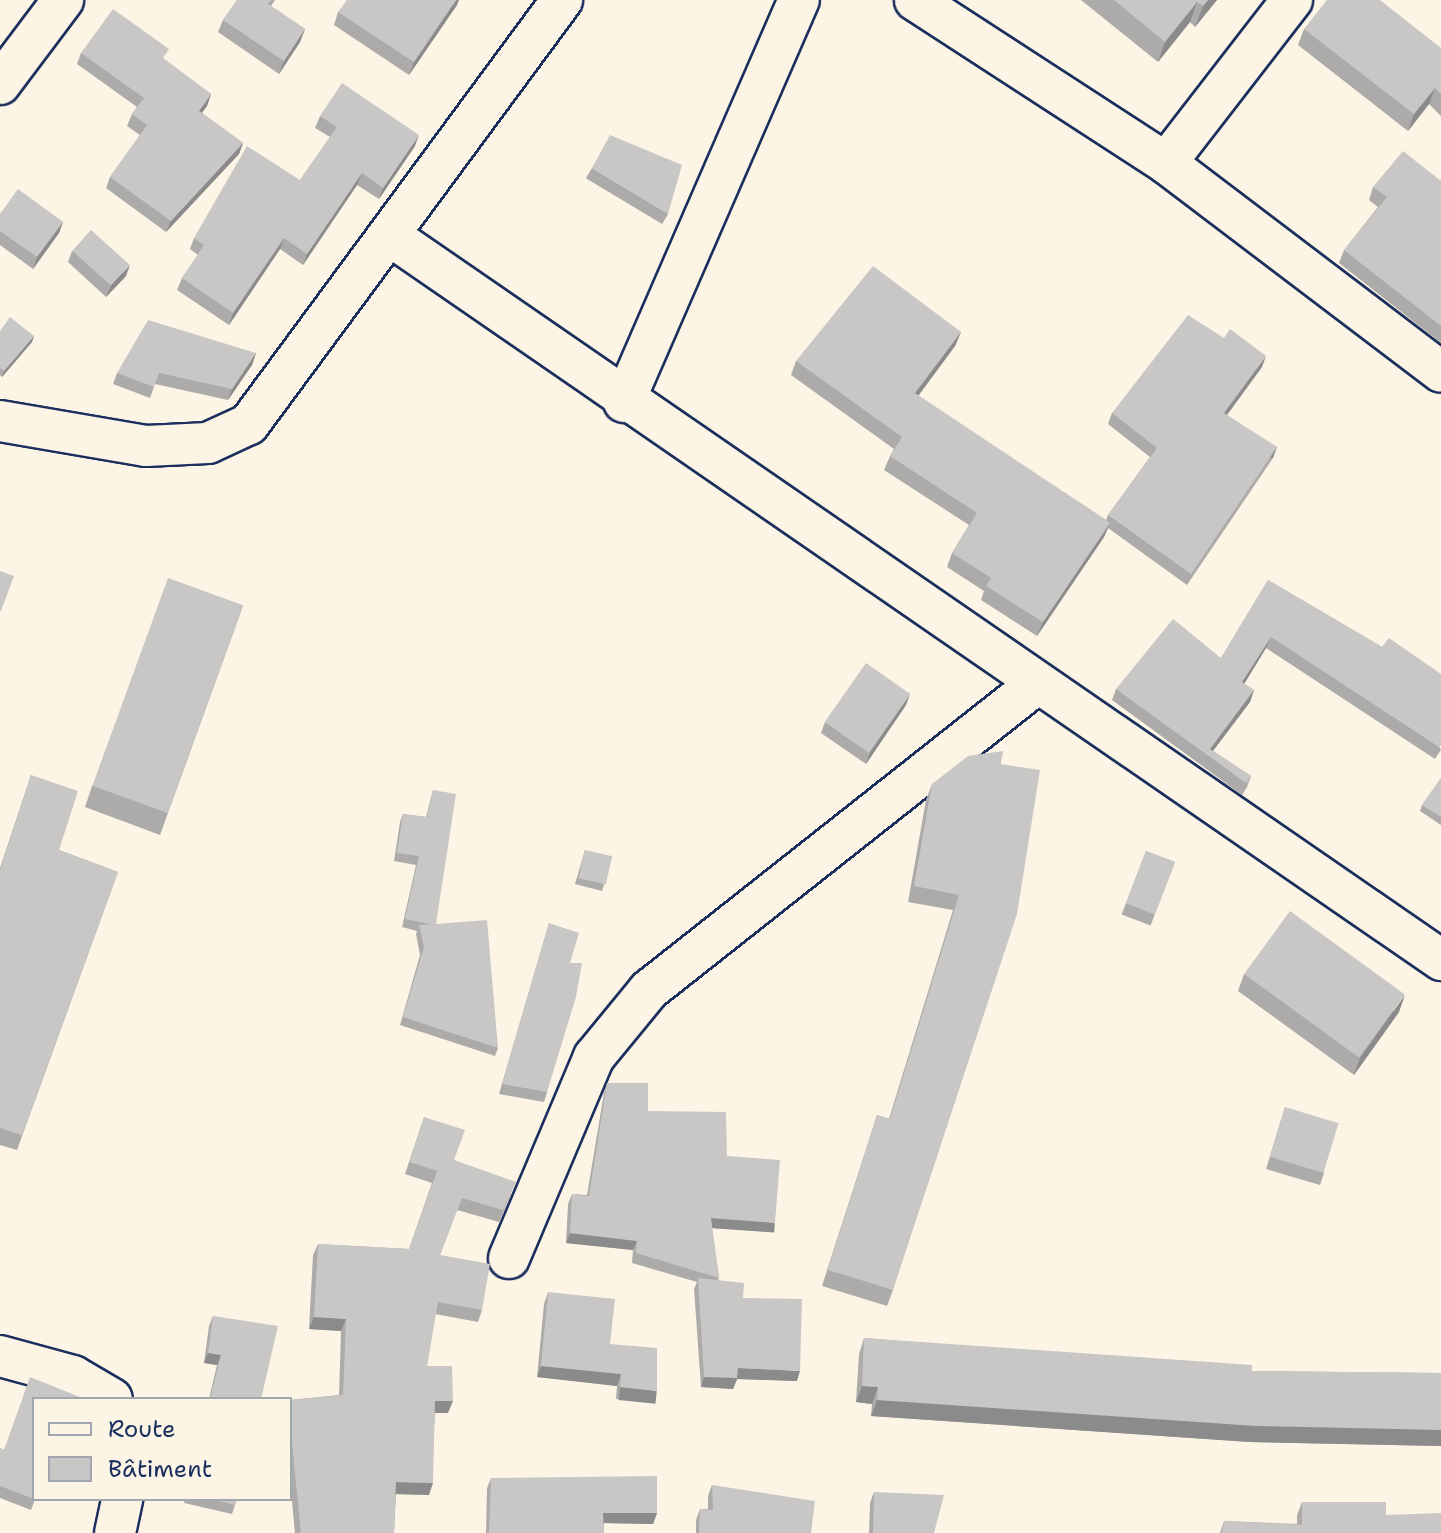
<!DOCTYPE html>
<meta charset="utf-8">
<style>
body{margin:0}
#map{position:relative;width:1441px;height:1533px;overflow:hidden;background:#fcf5e5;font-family:"Shantell Sans",sans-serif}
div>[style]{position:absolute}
.roads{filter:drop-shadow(2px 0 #1b2f5e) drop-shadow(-2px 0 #1b2f5e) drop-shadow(0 2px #1b2f5e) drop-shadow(0 -2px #1b2f5e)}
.street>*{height:40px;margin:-20px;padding:0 20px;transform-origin:20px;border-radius:20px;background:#fcf5e5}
.wall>*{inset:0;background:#acabaa;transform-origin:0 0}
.shaded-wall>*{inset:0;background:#8c8b8b;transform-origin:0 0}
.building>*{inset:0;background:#c8c7c6;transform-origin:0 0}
span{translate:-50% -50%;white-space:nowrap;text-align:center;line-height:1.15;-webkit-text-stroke:6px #fcf5e5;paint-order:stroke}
.legend{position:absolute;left:32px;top:1397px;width:260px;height:104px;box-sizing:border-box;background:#fcf5e5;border:2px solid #a2a6af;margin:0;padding:10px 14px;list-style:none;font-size:24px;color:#1b2f5e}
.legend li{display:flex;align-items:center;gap:16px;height:40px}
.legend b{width:40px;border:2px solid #a2a6af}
</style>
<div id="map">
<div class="roads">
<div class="street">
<div style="left:915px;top:0;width:299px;rotate:33deg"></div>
<div style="left:1166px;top:163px;width:345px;rotate:37.2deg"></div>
<div style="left:0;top:84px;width:105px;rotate:-53.1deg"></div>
<div style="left:1166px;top:163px;width:206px;rotate:-52.3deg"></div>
<div style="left:389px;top:235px;width:1278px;rotate:34.57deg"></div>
<div style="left:624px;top:402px;width:438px;rotate:-66.5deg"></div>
<div style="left:0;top:421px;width:148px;rotate:9.7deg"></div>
<div style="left:146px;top:446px;width:62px;rotate:-2.8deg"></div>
<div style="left:208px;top:443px;width:45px;rotate:-24.9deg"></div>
<div style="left:249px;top:424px;width:527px;rotate:-53.56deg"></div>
<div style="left:509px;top:1258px;width:218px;rotate:-67.1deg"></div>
<div style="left:594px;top:1057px;width:87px;rotate:-50.6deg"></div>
<div style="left:649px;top:990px;width:492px;rotate:-38.3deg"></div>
<div style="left:0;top:1356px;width:76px;rotate:15.3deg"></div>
<div style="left:73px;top:1376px;width:45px;rotate:30.5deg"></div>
<div style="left:115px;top:1533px;width:35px;rotate:-78deg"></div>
</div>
</div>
<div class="wall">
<div style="clip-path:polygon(237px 0,275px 0,271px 6px,305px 29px,300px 42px,279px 74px,218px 32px,223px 20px)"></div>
<div style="clip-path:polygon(1081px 0,1217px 0,1195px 27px,1190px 22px,1158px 62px)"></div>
<div style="clip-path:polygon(457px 5px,409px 75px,334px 25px,338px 12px)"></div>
<div style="clip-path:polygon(1304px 29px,1441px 48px,1441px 116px,1429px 104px,1408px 131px,1298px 45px)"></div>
<div style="clip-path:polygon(81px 53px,165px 60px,211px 94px,207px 106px,202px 113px,243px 143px,239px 154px,166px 232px,106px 188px,110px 177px,140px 135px,127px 126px,132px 114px,137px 107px,77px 64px)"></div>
<div style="clip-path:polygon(320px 116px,415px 146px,379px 199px,357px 185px,303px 265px,280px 249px,229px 325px,177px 290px,182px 278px,198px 255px,190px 249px,194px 238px,300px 180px,330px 137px,315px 128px)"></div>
<div style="left:592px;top:168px;width:89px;height:12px;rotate:31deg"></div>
<div style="clip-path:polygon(1441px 181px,1441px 343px,1339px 263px,1344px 250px,1378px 207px,1369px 200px,1373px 187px)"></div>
<div style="clip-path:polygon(0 214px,63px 222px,59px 233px,33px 269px,0 245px)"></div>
<div style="clip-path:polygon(72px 251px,126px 276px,106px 297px,68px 262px)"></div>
<div style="clip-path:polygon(0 331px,34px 336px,32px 342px,2px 377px,0 375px)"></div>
<div style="clip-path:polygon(961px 332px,955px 346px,918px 396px,1106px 520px,1108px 515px,1150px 457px,1108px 424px,1112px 413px,1262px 367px,1227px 415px,1273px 458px,1187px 585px,1108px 528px,1104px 537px,1037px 636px,981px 600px,984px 591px,947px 567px,952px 553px,969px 525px,884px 470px,890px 456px,894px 449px,791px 375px,796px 361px)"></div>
<div style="clip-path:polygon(256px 353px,252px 365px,228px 400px,155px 384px,150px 398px,113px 384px,117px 373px)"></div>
<div style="clip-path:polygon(1268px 580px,1382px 647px,1441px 750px,1435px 759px,1266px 648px,1244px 684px,1254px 690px,1250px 702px,1213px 751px,1251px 776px,1247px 787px,1242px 795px,1112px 700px,1116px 689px,1221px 658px)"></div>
<div style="clip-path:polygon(243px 606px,160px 835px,85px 807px,92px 786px)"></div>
<div style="clip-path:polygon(906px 705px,866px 764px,821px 733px,825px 722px)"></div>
<div style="clip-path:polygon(1003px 751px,893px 1290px,887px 1306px,822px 1286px,877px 1115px,889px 1119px,953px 910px,908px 902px,926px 800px,932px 784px)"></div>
<div style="clip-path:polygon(31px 775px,59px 850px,118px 872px,17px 1150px,0 1145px,0 868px)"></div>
<div style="clip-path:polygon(1441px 779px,1441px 825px,1420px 811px,1422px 805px)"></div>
<div style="clip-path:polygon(433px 790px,436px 924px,498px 1048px,495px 1056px,400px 1025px,420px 955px,416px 934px,417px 931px,402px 927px,416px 865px,394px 861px,400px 822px,403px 814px,426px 817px)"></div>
<div style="clip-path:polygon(585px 850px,604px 885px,602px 891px,575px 884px)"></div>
<div style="left:1146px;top:851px;width:31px;height:68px;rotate:21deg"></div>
<div style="clip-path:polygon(549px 923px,570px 963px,547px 1092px,544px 1102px,499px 1094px)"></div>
<div style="clip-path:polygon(1244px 974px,1399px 1012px,1354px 1075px,1238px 991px)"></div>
<div style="clip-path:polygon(607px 1083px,648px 1111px,727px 1156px,771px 1232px,712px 1228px,719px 1278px,718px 1280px,743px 1298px,797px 1381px,737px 1379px,733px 1389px,701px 1387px,694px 1289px,697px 1282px,632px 1263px,633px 1250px,566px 1243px,568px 1204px,572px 1194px,587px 1195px,604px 1093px)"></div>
<div style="clip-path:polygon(1285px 1107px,1324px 1173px,1320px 1185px,1266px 1169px)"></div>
<div style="clip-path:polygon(424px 1117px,454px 1160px,511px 1194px,499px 1222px,457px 1210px,440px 1255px,482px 1310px,478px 1322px,435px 1314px,427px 1366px,448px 1413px,435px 1413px,429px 1495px,396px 1494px,394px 1533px,295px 1533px,290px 1480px,290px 1400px,339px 1395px,341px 1331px,309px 1329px,313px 1255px,318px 1244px,409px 1249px,432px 1183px,405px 1174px)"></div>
<div style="clip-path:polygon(548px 1292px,610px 1344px,653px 1403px,616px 1399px,617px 1386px,537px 1377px,544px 1304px)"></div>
<div style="clip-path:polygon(213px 1316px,261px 1399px,209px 1399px,217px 1365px,204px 1363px,209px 1326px)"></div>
<div style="clip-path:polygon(864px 1338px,1252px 1371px,1441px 1373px,1441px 1446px,1250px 1442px,871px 1416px,872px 1404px,856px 1402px,859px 1354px)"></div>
<div style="clip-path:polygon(34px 1399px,35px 1499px,31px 1510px,0 1498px,0 1448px,4px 1450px)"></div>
<div style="clip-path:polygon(491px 1478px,657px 1513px,653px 1524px,604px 1523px,604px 1533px,486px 1533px,487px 1488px)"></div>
<div style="clip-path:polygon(712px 1485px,811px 1533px,696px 1533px,696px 1520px,700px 1509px,708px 1509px,708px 1496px)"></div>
<div style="clip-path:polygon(874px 1492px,934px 1533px,869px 1533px,870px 1503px)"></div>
<div style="clip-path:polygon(185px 1499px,237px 1499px,232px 1514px,184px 1503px)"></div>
<div style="clip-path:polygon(1302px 1502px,1386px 1515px,1441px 1533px,1220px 1533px,1224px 1521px,1297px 1524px,1297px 1515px)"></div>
</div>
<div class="shaded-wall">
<div style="clip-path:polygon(456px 0,459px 0,457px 5px,409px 75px,414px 62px)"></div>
<div style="clip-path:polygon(1208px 0,1217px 0,1195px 27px,1203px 6px)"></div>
<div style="clip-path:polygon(1197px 2px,1190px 22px,1158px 62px,1165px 42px)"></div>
<div style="clip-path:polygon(305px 29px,300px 42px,279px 74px,284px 61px)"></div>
<div style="clip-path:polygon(1435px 88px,1429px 104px,1408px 131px,1414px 114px)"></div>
<div style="clip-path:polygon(211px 94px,207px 106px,195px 122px,199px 111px)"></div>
<div style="clip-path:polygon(419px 135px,415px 146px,379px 199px,383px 188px)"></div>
<div style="clip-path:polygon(243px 143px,239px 154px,166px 232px,171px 221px)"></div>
<div style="clip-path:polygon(362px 173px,357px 185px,303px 265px,307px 254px)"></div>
<div style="clip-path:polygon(63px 222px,59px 233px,33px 269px,37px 257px)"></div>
<div style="clip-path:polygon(284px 238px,280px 249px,229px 325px,233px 313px)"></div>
<div style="clip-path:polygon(130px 265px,126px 276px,106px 297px,111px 285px)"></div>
<div style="clip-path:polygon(961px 332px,955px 346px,910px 407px,915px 393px)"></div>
<div style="clip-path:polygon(34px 336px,32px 342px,2px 377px,4px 371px)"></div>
<div style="clip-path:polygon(256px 353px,252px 365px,228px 400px,232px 389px)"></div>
<div style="clip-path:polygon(1266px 356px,1262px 367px,1221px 423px,1224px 413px)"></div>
<div style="left:1277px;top:447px;width:12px;height:153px;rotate:110deg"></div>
<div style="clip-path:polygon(1110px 523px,1104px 537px,1037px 636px,1043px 622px)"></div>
<div style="clip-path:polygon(1271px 637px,1266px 648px,1238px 694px,1242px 682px)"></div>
<div style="clip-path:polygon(1254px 690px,1250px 702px,1209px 756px,1210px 749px)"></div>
<div style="clip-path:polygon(910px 694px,906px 705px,866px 764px,870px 752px)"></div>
<div style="clip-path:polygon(1405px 995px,1399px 1012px,1354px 1075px,1360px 1058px)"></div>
<div style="left:711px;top:1218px;width:64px;height:10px;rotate:4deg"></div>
<div style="clip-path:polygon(570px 1233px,637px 1241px,633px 1250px,566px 1243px)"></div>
<div style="clip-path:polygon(314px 1317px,346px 1319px,341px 1331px,309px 1329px)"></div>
<div style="clip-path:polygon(208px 1353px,221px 1355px,217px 1365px,204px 1363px)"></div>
<div style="clip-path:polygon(541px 1366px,621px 1374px,617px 1386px,537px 1377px)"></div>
<div style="clip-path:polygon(738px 1368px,800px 1371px,797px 1381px,737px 1379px,733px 1389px,701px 1387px,704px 1377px)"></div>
<div style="clip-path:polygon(862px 1386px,878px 1387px,872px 1404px,856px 1402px)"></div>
<div style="left:620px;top:1387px;width:37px;height:13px;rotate:6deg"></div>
<div style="clip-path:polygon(877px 1400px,1441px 1430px,1441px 1446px,1250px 1442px,871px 1416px)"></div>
<div style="clip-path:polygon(435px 1401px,453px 1401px,448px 1413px,431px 1413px)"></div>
<div style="clip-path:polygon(396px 1482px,433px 1483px,429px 1495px,392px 1494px)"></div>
<div style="clip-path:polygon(603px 1513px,657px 1513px,653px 1524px,599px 1523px)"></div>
</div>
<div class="building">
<div style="clip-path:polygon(237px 0,271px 0,268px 4px,305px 29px,284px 61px,223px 20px)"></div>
<div style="clip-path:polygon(347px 0,456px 0,414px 62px,338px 12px)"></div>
<div style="clip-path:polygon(1114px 0,1208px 0,1203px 6px,1197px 2px,1165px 42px)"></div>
<div style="clip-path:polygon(1327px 0,1380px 0,1441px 48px,1441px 94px,1435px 88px,1414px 114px,1304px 29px)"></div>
<div style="clip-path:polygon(113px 9px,169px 49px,163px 58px,211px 94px,199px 111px,243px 143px,171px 221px,110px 177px,147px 125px,132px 114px,144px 98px,81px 53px)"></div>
<div style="clip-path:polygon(342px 83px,419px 135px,383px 188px,362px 173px,307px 254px,284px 238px,233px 313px,182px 278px,204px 245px,194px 238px,247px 146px,300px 180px,337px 127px,320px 116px)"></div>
<div style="clip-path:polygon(610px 135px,682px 165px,668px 214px,592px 168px)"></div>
<div style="clip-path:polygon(1403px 151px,1441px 181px,1441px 326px,1344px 250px,1387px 197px,1373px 187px)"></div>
<div style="clip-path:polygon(18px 189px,63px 222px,37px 257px,0 231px,0 214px)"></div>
<div style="left:91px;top:230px;width:52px;height:28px;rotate:42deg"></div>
<div style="clip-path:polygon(873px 266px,961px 332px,915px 393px,1110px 523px,1043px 622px,986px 586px,991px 578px,952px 553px,977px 513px,890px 456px,902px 437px,796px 361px)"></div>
<div style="clip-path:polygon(1188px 315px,1224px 338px,1230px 329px,1266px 356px,1224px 413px,1277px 447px,1191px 574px,1108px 515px,1157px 448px,1112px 413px)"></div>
<div style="clip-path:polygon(10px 317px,34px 336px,4px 371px,0 368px,0 331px)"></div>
<div style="clip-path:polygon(148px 320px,256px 353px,232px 389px,159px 373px,154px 387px,117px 373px)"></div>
<div style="clip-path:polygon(0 571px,14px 576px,1px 611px,0 611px)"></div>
<div style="left:168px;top:578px;width:80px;height:221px;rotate:20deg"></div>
<div style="clip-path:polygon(1268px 580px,1382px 647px,1389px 638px,1441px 674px,1441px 745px,1439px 747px,1271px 637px,1242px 682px,1254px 690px,1210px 749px,1251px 776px,1246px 783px,1116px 689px,1173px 619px,1221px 658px)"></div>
<div style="left:866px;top:663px;width:54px;height:72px;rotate:35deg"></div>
<div style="clip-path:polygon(1003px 751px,1000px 764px,1040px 770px,1017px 914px,893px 1290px,828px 1270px,877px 1115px,890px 1119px,959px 895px,914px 886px,932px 784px,968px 756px)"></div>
<div style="clip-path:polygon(31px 775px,78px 791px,59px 850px,118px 872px,22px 1135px,0 1128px,0 870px)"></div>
<div style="clip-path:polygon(1440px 779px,1441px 779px,1441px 817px,1422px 805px)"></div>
<div style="clip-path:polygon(433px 790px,456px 794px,436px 924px,487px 920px,498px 1048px,403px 1017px,424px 947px,419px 925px,431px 924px,405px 919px,419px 856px,397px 853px,403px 814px,427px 817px)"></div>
<div style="left:585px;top:850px;width:28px;height:29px;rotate:13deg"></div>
<div style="left:1146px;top:851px;width:31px;height:56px;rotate:21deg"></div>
<div style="left:1290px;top:911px;width:142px;height:78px;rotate:36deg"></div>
<div style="clip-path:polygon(549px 923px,579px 933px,570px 963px,582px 963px,576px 997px,547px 1092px,502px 1084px)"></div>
<div style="clip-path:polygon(607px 1083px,648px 1083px,648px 1111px,726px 1112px,727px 1156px,780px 1160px,775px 1223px,711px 1218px,719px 1278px,636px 1253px,637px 1241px,570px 1233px,572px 1194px,589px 1196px)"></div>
<div style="left:1285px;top:1107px;width:56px;height:52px;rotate:17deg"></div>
<div style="clip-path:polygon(424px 1117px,465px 1130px,454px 1160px,516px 1182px,503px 1210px,462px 1198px,440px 1255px,490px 1264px,482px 1310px,438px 1302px,427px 1366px,452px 1366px,453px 1401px,435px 1401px,433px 1483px,396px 1482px,394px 1533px,301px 1533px,290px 1424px,290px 1400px,343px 1395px,346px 1319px,314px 1317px,318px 1244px,409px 1249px,437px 1171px,409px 1162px)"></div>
<div style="clip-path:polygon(698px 1278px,744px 1283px,743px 1298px,802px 1299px,800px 1371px,738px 1368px,737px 1378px,704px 1377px)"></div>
<div style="clip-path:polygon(548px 1292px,615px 1299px,610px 1344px,657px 1348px,657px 1391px,620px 1387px,621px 1374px,541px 1366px)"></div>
<div style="clip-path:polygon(213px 1316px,278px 1326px,261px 1399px,210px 1399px,221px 1355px,208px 1353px)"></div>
<div style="clip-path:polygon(864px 1338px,1252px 1365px,1252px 1371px,1441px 1373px,1441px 1430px,1256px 1426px,877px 1400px,878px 1387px,862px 1386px)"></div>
<div style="clip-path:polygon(30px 1377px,85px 1399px,34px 1399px,34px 1499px,0 1486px,0 1448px,4px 1450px)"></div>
<div style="clip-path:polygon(657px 1476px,657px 1513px,603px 1513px,604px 1533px,489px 1533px,491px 1478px)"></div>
<div style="clip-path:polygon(712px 1485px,815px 1501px,811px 1533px,699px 1533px,700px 1509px,713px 1510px)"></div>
<div style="clip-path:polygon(874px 1492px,944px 1495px,934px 1533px,873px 1533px)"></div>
<div style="clip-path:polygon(212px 1499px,237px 1499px,235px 1505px)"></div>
<div style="clip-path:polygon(1302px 1502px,1386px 1502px,1386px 1515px,1441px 1513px,1441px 1533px,1222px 1533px,1224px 1521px,1302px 1525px)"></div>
</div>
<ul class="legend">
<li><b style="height:10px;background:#fcf5e5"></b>Route</li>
<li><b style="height:22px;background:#c8c7c6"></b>Bâtiment</li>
</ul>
</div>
